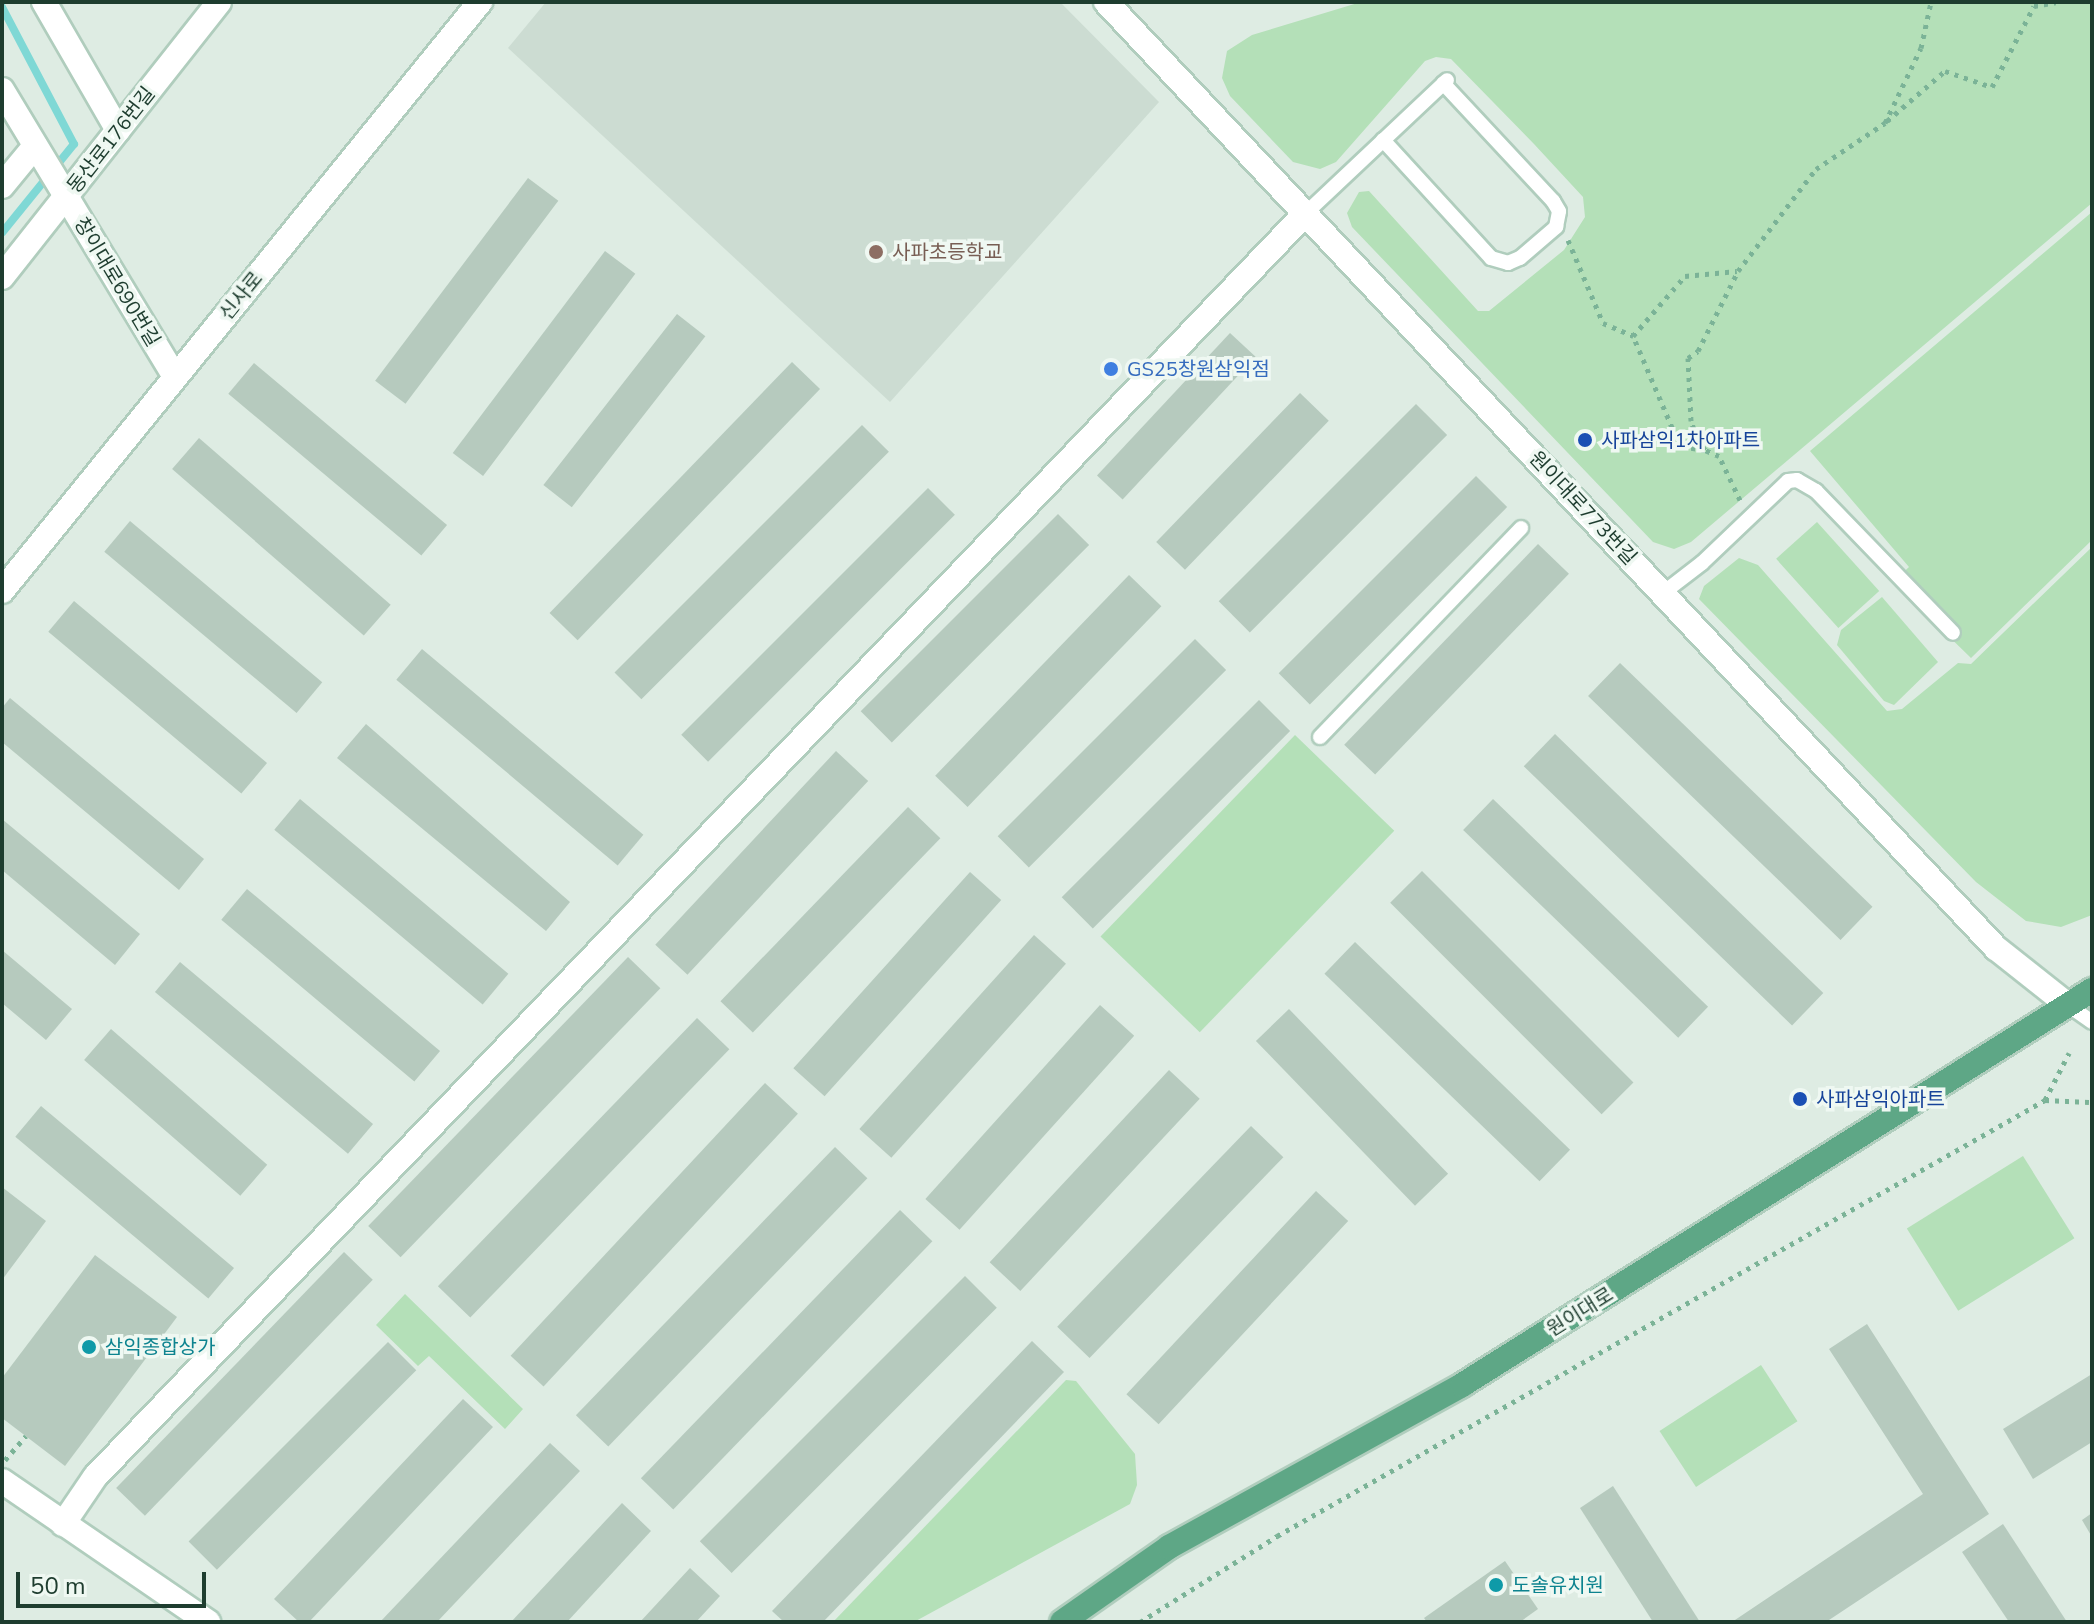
<!DOCTYPE html>
<meta charset="utf-8">
<style>
body{margin:0}
#map{position:relative;width:2094px;height:1624px;overflow:hidden;background:#deece3;font-family:"Nunito Sans","Noto Sans KR",sans-serif}
div>[style]{position:absolute}
.built>*{inset:0;background:#ccdcd2}
.green>*{inset:0;background:#b4e0b8;transform-origin:0 0}
.stream>*{height:8px;margin:-4px;padding:0 4px;transform-origin:4px;border-radius:4px;background:#7fd8d5}
.building>*{inset:0;background:#b6cabe;transform-origin:0 0}
.path>*{height:5px;margin-top:-2.5px;transform-origin:0;background:repeating-linear-gradient(90deg,#7bb397 0 4px,transparent 0 10px)}
.roads{filter:drop-shadow(2px 0 #b0cdbd) drop-shadow(-2px 0 #b0cdbd) drop-shadow(0 2px #b0cdbd) drop-shadow(0 -2px #b0cdbd)}
.lane>*{height:14px;margin:-7px;padding:0 7px;transform-origin:7px;border-radius:7px;background:#fff}
.street>*{height:24px;margin:-12px;padding:0 12px;transform-origin:12px;border-radius:12px;background:#fff}
.secondary>*{height:24px;margin:-12px;padding:0 12px;transform-origin:12px;border-radius:12px;background:#fff}
.primary>*{height:24px;margin:-12px;padding:0 12px;transform-origin:12px;border-radius:12px;background:#5ea786}
.dots>*{width:22px;height:22px;translate:-50% -50%;box-sizing:border-box;border:4px solid #eff8f2;border-radius:50%}
span{translate:-50% -50%;white-space:nowrap;text-align:center;line-height:1.15;-webkit-text-stroke:7px #eff8f2;paint-order:stroke}
.street-label{font-size:20px;color:#1e3d2f}
.education-label{font-size:20px;color:#785e54}
.left{translate:0 -50%;text-align:left}
.shop-label{font-size:20px;color:#366cbe}
.transit-label{font-size:20px;color:#164399}
.culture-label{font-size:20px;color:#0d838f}
.frame{position:absolute;inset:0;border:4px solid #1e3d2f;pointer-events:none}
.scale{position:absolute;left:16px;top:1572px;width:190px;height:36px;box-sizing:border-box;border:4px solid #1e3d2f;border-top:0;padding-left:10px;font-size:24px;line-height:28px;white-space:nowrap;color:#1e3d2f;-webkit-text-stroke:6px #eff8f2;paint-order:stroke}
</style>
<div id="map">
<div class="built">
<div style="clip-path:polygon(546px 2px,1060px 2px,1159px 102px,890px 402px,508px 48px)"></div>
</div>
<div class="green">
<div style="clip-path:polygon(1361px 2px,2092px 2px,2092px 203px,1691px 542px,1674px 549px,1653px 542px,1352px 227px,1347px 213px,1359px 192px,1369px 191px,1478px 311px,1489px 311px,1564px 250px,1585px 217px,1583px 197px,1534px 144px,1451px 59px,1436px 57px,1425px 61px,1336px 162px,1320px 169px,1293px 162px,1230px 96px,1222px 78px,1227px 51px,1252px 35px)"></div>
<div style="clip-path:polygon(2092px 212px,2092px 540px,1971px 658px,1893px 582px,1909px 567px,1810px 451px)"></div>
<div style="left:1817px;top:522px;width:93px;height:55px;rotate:48deg"></div>
<div style="clip-path:polygon(2092px 547px,2092px 915px,2061px 927px,2026px 921px,1976px 882px,1699px 599px,1704px 586px,1739px 558px,1758px 565px,1887px 711px,1902px 709px,1958px 663px,1971px 664px)"></div>
<div style="clip-path:polygon(1882px 597px,1938px 662px,1894px 705px,1884px 701px,1837px 645px,1841px 630px)"></div>
<div style="left:1295px;top:735px;width:138px;height:280px;rotate:44deg"></div>
<div style="left:2023px;top:1156px;width:97px;height:137px;rotate:58deg"></div>
<div style="clip-path:polygon(405px 1294px,523px 1409px,505px 1429px,429px 1356px,418px 1366px,376px 1325px)"></div>
<div style="left:1761px;top:1365px;width:67px;height:121px;rotate:57deg"></div>
<div style="clip-path:polygon(1066px 1380px,1076px 1381px,1135px 1454px,1137px 1485px,1130px 1504px,914px 1622px,833px 1622px)"></div>
</div>
<div class="stream">
<div style="left:2px;top:7px;width:155px;rotate:62.3deg"></div>
<div style="left:74px;top:144px;width:114px;rotate:129deg"></div>
</div>
<div class="building">
<div style="left:528px;top:178px;width:38px;height:254px;rotate:37deg"></div>
<div style="left:605px;top:251px;width:38px;height:253px;rotate:37deg"></div>
<div style="left:677px;top:314px;width:36px;height:217px;rotate:38deg"></div>
<div style="left:1230px;top:333px;width:35px;height:195px;rotate:43deg"></div>
<div style="left:792px;top:362px;width:39px;height:349px;rotate:44deg"></div>
<div style="left:254px;top:363px;width:252px;height:40px;rotate:40deg"></div>
<div style="left:1300px;top:393px;width:40px;height:207px;rotate:44deg"></div>
<div style="left:1416px;top:404px;width:44px;height:279px;rotate:45deg"></div>
<div style="left:862px;top:425px;width:38px;height:350px;rotate:45deg"></div>
<div style="left:199px;top:438px;width:254px;height:41px;rotate:41deg"></div>
<div style="left:1476px;top:476px;width:44px;height:279px;rotate:45deg"></div>
<div style="left:928px;top:488px;width:38px;height:349px;rotate:45deg"></div>
<div style="left:1058px;top:514px;width:44px;height:279px;rotate:45deg"></div>
<div style="left:130px;top:521px;width:251px;height:40px;rotate:40deg"></div>
<div style="left:1538px;top:544px;width:43px;height:279px;rotate:44deg"></div>
<div style="left:1129px;top:575px;width:45px;height:279px;rotate:44deg"></div>
<div style="left:74px;top:601px;width:252px;height:40px;rotate:40deg"></div>
<div style="left:1195px;top:639px;width:44px;height:279px;rotate:45deg"></div>
<div style="left:422px;top:649px;width:289px;height:40px;rotate:40deg"></div>
<div style="left:1620px;top:663px;width:351px;height:46px;rotate:44deg"></div>
<div style="clip-path:polygon(10px 698px,204px 859px,179px 890px,2px 742px,2px 708px)"></div>
<div style="left:1259px;top:700px;width:44px;height:279px;rotate:45deg"></div>
<div style="clip-path:polygon(366px 724px,570px 902px,546px 931px,337px 758px)"></div>
<div style="left:1555px;top:734px;width:373px;height:45px;rotate:44deg"></div>
<div style="left:836px;top:751px;width:44px;height:265px;rotate:43deg"></div>
<div style="left:300px;top:799px;width:272px;height:40px;rotate:40deg"></div>
<div style="left:1493px;top:799px;width:299px;height:43px;rotate:44deg"></div>
<div style="left:908px;top:807px;width:45px;height:270px;rotate:44deg"></div>
<div style="clip-path:polygon(2px 819px,140px 934px,115px 965px,2px 870px)"></div>
<div style="left:1422px;top:871px;width:299px;height:45px;rotate:45deg"></div>
<div style="left:970px;top:872px;width:42px;height:264px;rotate:42deg"></div>
<div style="left:247px;top:889px;width:252px;height:40px;rotate:40deg"></div>
<div style="left:1034px;top:935px;width:43px;height:261px;rotate:42deg"></div>
<div style="left:1355px;top:942px;width:299px;height:44px;rotate:44deg"></div>
<div style="clip-path:polygon(2px 950px,72px 1009px,46px 1040px,2px 1003px)"></div>
<div style="left:628px;top:957px;width:45px;height:374px;rotate:44deg"></div>
<div style="left:180px;top:962px;width:252px;height:39px;rotate:40deg"></div>
<div style="left:1100px;top:1005px;width:46px;height:261px;rotate:42deg"></div>
<div style="left:1289px;top:1009px;width:229px;height:46px;rotate:46deg"></div>
<div style="left:697px;top:1018px;width:45px;height:373px;rotate:44deg"></div>
<div style="left:111px;top:1029px;width:207px;height:41px;rotate:41deg"></div>
<div style="left:1169px;top:1070px;width:42px;height:263px;rotate:43deg"></div>
<div style="left:765px;top:1083px;width:45px;height:373px;rotate:43deg"></div>
<div style="left:41px;top:1106px;width:252px;height:40px;rotate:40deg"></div>
<div style="left:1251px;top:1126px;width:45px;height:279px;rotate:44deg"></div>
<div style="left:835px;top:1147px;width:45px;height:373px;rotate:44deg"></div>
<div style="clip-path:polygon(2px 1187px,46px 1221px,2px 1280px)"></div>
<div style="left:1316px;top:1191px;width:44px;height:278px;rotate:43deg"></div>
<div style="left:900px;top:1210px;width:45px;height:373px;rotate:44deg"></div>
<div style="left:344px;top:1252px;width:40px;height:328px;rotate:44deg"></div>
<div style="clip-path:polygon(95px 1255px,177px 1317px,65px 1466px,2px 1418px,2px 1378px)"></div>
<div style="left:965px;top:1276px;width:45px;height:375px;rotate:45deg"></div>
<div style="clip-path:polygon(1867px 1324px,1989px 1514px,1826px 1622px,1732px 1622px,1923px 1494px,1829px 1349px)"></div>
<div style="clip-path:polygon(1032px 1341px,1064px 1372px,823px 1622px,784px 1622px,772px 1611px)"></div>
<div style="left:388px;top:1342px;width:40px;height:282px;rotate:45deg"></div>
<div style="clip-path:polygon(2092px 1374px,2092px 1442px,2033px 1479px,2003px 1429px)"></div>
<div style="clip-path:polygon(463px 1399px,493px 1427px,309px 1622px,299px 1622px,274px 1599px)"></div>
<div style="clip-path:polygon(550px 1443px,580px 1471px,437px 1622px,380px 1622px)"></div>
<div style="clip-path:polygon(1613px 1486px,1700px 1622px,1653px 1622px,1580px 1508px)"></div>
<div style="clip-path:polygon(622px 1503px,651px 1531px,567px 1622px,511px 1622px)"></div>
<div style="clip-path:polygon(2092px 1513px,2092px 1537px,2082px 1520px)"></div>
<div style="clip-path:polygon(2003px 1524px,2067px 1622px,2009px 1622px,1962px 1552px)"></div>
<div style="clip-path:polygon(1505px 1561px,1538px 1609px,1520px 1622px,1427px 1622px,1424px 1618px)"></div>
<div style="clip-path:polygon(690px 1568px,720px 1596px,696px 1622px,640px 1622px)"></div>
</div>
<div class="path">
<div style="left:1887px;top:121px;width:77px;rotate:-40.8deg"></div>
<div style="left:1945px;top:71px;width:50px;rotate:18.8deg"></div>
<div style="left:1992px;top:87px;width:91px;rotate:-62.6deg"></div>
<div style="left:2034px;top:6px;width:22px;rotate:-10deg"></div>
<div style="left:1568px;top:240px;width:90px;rotate:67.1deg"></div>
<div style="left:1603px;top:323px;width:33px;rotate:23deg"></div>
<div style="left:1705px;top:450px;width:25px;rotate:-171deg"></div>
<div style="left:1680px;top:446px;width:120px;rotate:-113.1deg"></div>
<div style="left:1633px;top:336px;width:79px;rotate:-49.1deg"></div>
<div style="left:1685px;top:276px;width:52px;rotate:-5.5deg"></div>
<div style="left:1740px;top:500px;width:49px;rotate:-115.5deg"></div>
<div style="left:1719px;top:456px;width:15px;rotate:-157deg"></div>
<div style="left:1705px;top:450px;width:14px;rotate:-124deg"></div>
<div style="left:1697px;top:438px;width:18px;rotate:-109deg"></div>
<div style="left:1691px;top:421px;width:63px;rotate:-92.7deg"></div>
<div style="left:1688px;top:358px;width:12px;rotate:-35deg"></div>
<div style="left:1698px;top:351px;width:89px;rotate:-63.4deg"></div>
<div style="left:1738px;top:271px;width:128px;rotate:-52.6deg"></div>
<div style="left:1816px;top:169px;width:83px;rotate:-33.7deg"></div>
<div style="left:1885px;top:123px;width:83px;rotate:-64.4deg"></div>
<div style="left:1921px;top:48px;width:47px;rotate:-77.7deg"></div>
<div style="left:2045px;top:1100px;width:53px;rotate:-62.9deg"></div>
<div style="left:5px;top:1460px;width:32px;rotate:-49deg"></div>
<div style="left:1140px;top:1622px;width:162px;rotate:-32.1deg"></div>
<div style="left:1277px;top:1536px;width:883px;rotate:-29.58deg"></div>
<div style="left:2045px;top:1100px;width:44px;rotate:2.6deg"></div>
</div>
<div class="roads">
<div class="lane">
<div style="left:1383px;top:140px;width:160px;rotate:47.5deg"></div>
<div style="left:1491px;top:258px;width:18px;rotate:16deg"></div>
<div style="left:1508px;top:263px;width:13px;rotate:-23deg"></div>
<div style="left:1520px;top:258px;width:48px;rotate:-40.7deg"></div>
<div style="left:1556px;top:227px;width:16px;rotate:-79deg"></div>
<div style="left:1559px;top:211px;width:12px;rotate:-121deg"></div>
<div style="left:1553px;top:201px;width:161px;rotate:-133deg"></div>
<div style="left:1305px;top:214px;width:195px;rotate:-43.3deg"></div>
<div style="left:1663px;top:593px;width:49px;rotate:-37.6deg"></div>
<div style="left:1702px;top:563px;width:119px;rotate:-43.6deg"></div>
<div style="left:1788px;top:481px;width:9px;rotate:-6deg"></div>
<div style="left:1797px;top:480px;width:22px;rotate:30deg"></div>
<div style="left:1816px;top:491px;width:197px;rotate:46deg"></div>
<div style="left:1320px;top:737px;width:290px;rotate:-46.1deg"></div>
<div style="left:2068px;top:1005px;width:29px;rotate:35deg"></div>
</div>
<div class="street">
<div style="left:44px;top:2px;width:148px;rotate:60deg"></div>
<div style="left:2px;top:90px;width:335px;rotate:58.9deg"></div>
<div style="left:2px;top:186px;width:52px;rotate:-50.5deg"></div>
<div style="left:2px;top:277px;width:350px;rotate:-51.7deg"></div>
<div style="left:63px;top:1524px;width:57px;rotate:-55.8deg"></div>
<div style="left:95px;top:1477px;width:1749px;rotate:-46.23deg"></div>
</div>
<div class="secondary">
<div style="left:1106px;top:2px;width:1299px;rotate:46.75deg"></div>
<div style="left:1996px;top:948px;width:92px;rotate:38.4deg"></div>
<div style="left:2px;top:591px;width:759px;rotate:-50.94deg"></div>
<div style="left:2px;top:1481px;width:250px;rotate:34.4deg"></div>
</div>
<div class="primary">
<div style="left:1062px;top:1622px;width:131px;rotate:-35deg"></div>
<div style="left:1169px;top:1547px;width:335px;rotate:-28.9deg"></div>
<div style="left:1462px;top:1385px;width:744px;rotate:-32.09deg"></div>
</div>
</div>
<div class="dots">
<div style="left:876px;top:252px;background:#8d6e63"></div>
<div style="left:1111px;top:369px;background:#3f7fe0"></div>
<div style="left:1585px;top:440px;background:#1a4fb4"></div>
<div style="left:1800px;top:1099px;background:#1a4fb4"></div>
<div style="left:89px;top:1347px;background:#0f9aa8"></div>
<div style="left:1496px;top:1585px;background:#0f9aa8"></div>
</div>
<div class="street-label">
<span style="left:111px;top:140px;rotate:-52deg">동산로176번길</span>
<span style="left:117px;top:282px;rotate:59deg">창이대로690번길</span>
<span style="left:241px;top:296px;rotate:-51deg">신사로</span>
<span style="left:1583px;top:508px;rotate:47deg">원이대로773번길</span>
<span style="left:1580px;top:1312px;rotate:-32deg">원이대로</span>
</div>
<div class="education-label">
<span class="left" style="left:892px;top:252px">사파초등학교</span>
</div>
<div class="shop-label">
<span class="left" style="left:1127px;top:369px">GS25창원삼익점</span>
</div>
<div class="transit-label">
<span class="left" style="left:1601px;top:440px">사파삼익1차아파트</span>
<span class="left" style="left:1816px;top:1099px">사파삼익아파트</span>
</div>
<div class="culture-label">
<span class="left" style="left:105px;top:1347px">삼익종합상가</span>
<span class="left" style="left:1512px;top:1585px">도솔유치원</span>
</div>
<div class="frame"></div>
<div class="scale">50 m</div>
</div>
